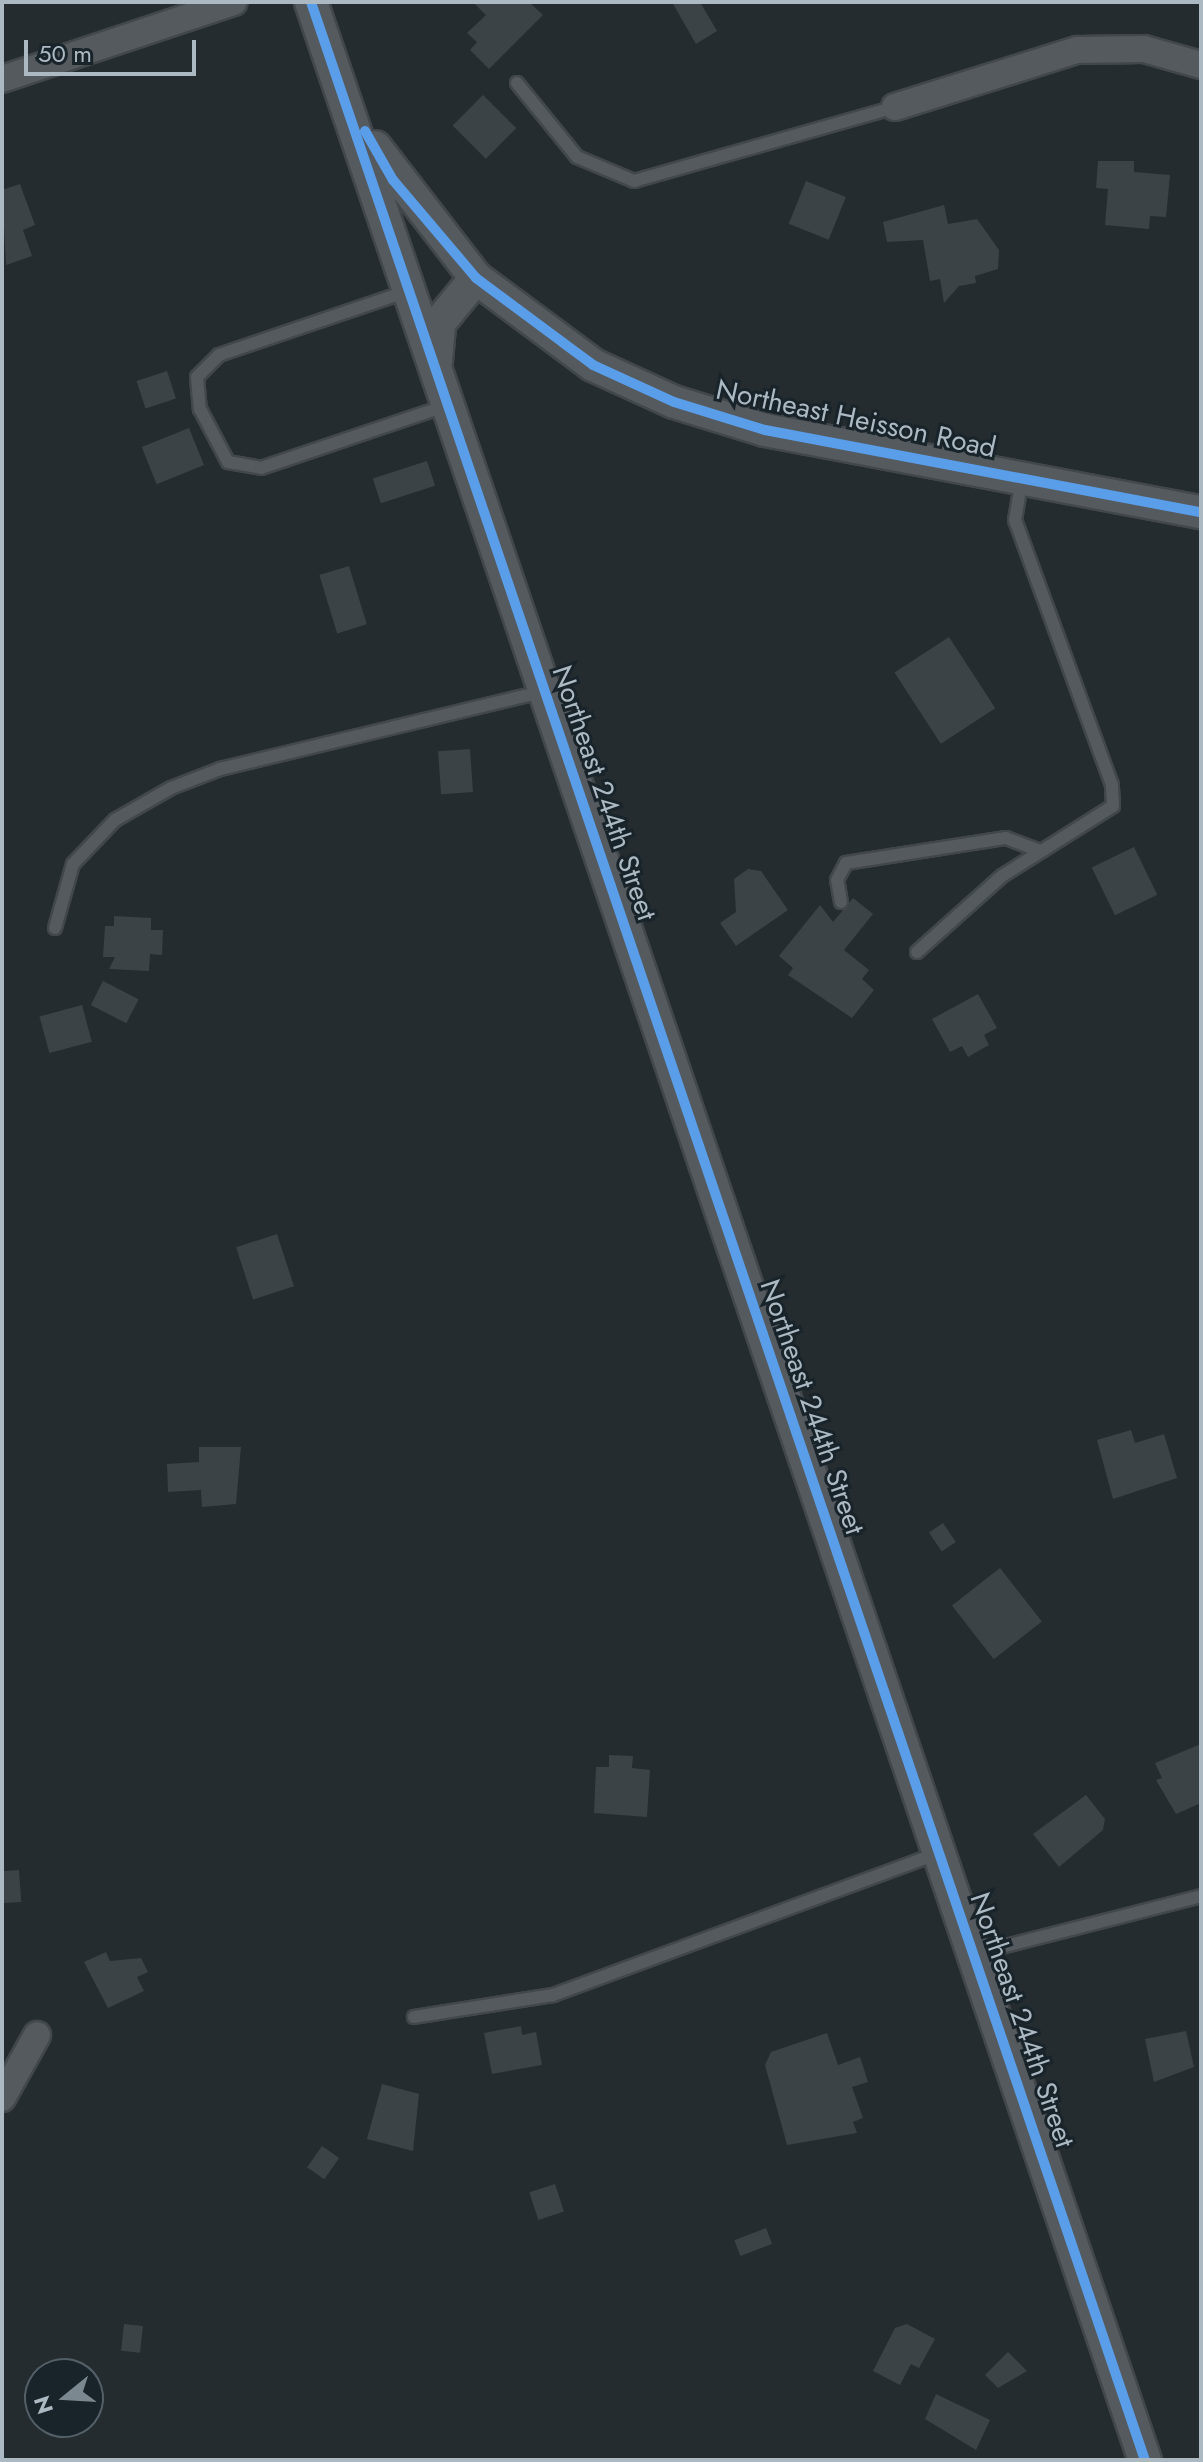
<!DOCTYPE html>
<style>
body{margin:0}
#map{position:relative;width:1203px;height:2462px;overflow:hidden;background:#242c30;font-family:Jost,sans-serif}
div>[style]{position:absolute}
.building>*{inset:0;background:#3c4346;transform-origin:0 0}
.roads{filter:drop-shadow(2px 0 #42474b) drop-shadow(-2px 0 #42474b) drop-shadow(0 2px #42474b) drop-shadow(0 -2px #42474b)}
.service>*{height:12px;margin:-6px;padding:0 6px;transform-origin:6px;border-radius:6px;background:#545a5e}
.minor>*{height:26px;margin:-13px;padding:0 13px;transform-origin:13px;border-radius:13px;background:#545a5e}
.tertiary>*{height:32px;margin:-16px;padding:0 16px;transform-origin:16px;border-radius:16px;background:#545a5e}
.cycleway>*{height:10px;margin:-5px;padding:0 5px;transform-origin:5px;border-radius:5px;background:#5a9eea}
span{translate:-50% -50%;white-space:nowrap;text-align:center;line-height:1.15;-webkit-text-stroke:6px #18232a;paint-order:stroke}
.street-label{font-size:28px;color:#acb9c2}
.frame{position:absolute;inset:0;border:4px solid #acb9c2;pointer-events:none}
.north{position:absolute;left:24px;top:2358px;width:80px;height:80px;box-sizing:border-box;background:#18232a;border:2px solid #535f67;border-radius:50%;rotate:252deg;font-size:22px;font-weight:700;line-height:32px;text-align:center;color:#acb9c2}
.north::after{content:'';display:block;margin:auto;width:28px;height:36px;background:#7c888f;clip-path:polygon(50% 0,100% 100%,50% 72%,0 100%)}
.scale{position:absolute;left:24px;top:40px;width:172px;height:36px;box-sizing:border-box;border:4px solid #acb9c2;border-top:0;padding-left:10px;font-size:24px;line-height:28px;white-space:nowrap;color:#acb9c2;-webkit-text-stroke:6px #18232a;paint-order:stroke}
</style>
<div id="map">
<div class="building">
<div style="clip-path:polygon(473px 2px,529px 2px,543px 15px,489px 69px,470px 50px,477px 42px,467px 33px,486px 15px)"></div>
<div style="clip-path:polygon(672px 2px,700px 2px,717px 31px,696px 44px)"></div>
<div style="left:483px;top:95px;width:47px;height:43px;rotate:45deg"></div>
<div style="clip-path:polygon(1098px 161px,1134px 161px,1134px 172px,1170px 175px,1166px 217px,1150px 216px,1149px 229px,1105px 225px,1108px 189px,1096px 188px)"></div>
<div style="left:806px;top:181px;width:43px;height:46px;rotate:22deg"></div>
<div style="clip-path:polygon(20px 184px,35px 225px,23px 230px,32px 256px,6px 265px,2px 190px)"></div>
<div style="clip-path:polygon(944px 205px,948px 224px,977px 219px,999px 250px,998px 269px,975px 276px,976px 283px,959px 286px,944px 303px,940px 279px,930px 281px,923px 240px,887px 242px,883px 222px)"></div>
<div style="left:167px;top:371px;width:29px;height:32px;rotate:72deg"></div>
<div style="left:189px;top:428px;width:40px;height:51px;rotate:68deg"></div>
<div style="left:427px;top:461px;width:26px;height:57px;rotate:72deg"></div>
<div style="left:349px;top:566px;width:61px;height:31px;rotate:73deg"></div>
<div style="left:949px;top:637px;width:85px;height:65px;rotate:57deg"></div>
<div style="left:470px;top:749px;width:43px;height:32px;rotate:86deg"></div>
<div style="left:1134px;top:847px;width:53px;height:47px;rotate:64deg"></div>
<div style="clip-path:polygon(748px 869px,761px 871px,788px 910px,736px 946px,720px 923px,736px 912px,734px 879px)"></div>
<div style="clip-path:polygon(853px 898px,873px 914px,844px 950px,869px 970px,862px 979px,874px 990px,852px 1018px,788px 975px,793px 968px,779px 956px,820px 905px,833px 922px)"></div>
<div style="clip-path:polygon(114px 916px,151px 918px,151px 930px,163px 930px,162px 955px,150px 954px,149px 971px,109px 969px,115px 957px,103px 957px,105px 926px,114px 926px)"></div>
<div style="left:103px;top:981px;width:40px;height:27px;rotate:27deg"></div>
<div style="clip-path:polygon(978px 994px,997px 1028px,984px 1035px,989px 1045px,968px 1057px,962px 1046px,950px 1052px,932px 1019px)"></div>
<div style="left:82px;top:1005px;width:38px;height:44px;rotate:75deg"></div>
<div style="left:277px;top:1234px;width:55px;height:43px;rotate:72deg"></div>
<div style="clip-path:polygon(1131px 1430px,1135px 1443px,1164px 1434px,1177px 1478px,1113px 1499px,1097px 1440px)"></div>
<div style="clip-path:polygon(199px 1447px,241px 1447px,236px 1504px,202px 1507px,201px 1490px,168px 1492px,167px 1464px,199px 1462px)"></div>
<div style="left:943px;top:1523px;width:23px;height:17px;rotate:56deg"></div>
<div style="left:1000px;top:1568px;width:68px;height:61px;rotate:52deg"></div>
<div style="clip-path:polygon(1201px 1744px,1201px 1803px,1176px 1814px,1156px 1780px,1162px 1778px,1155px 1763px)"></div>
<div style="clip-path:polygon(609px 1755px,633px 1756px,632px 1768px,650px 1770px,647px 1817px,594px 1813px,596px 1767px,609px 1767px)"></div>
<div style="clip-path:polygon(1086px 1795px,1105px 1819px,1103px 1830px,1059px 1867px,1033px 1834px)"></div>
<div style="left:19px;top:1870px;width:32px;height:17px;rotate:86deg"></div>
<div style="clip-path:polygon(106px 1952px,110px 1961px,141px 1958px,148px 1972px,137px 1977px,144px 1991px,108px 2008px,84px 1962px)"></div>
<div style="clip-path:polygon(521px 2026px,522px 2035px,536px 2032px,542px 2065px,492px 2074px,484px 2033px)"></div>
<div style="clip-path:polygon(1186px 2031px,1194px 2067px,1154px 2082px,1145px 2039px)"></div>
<div style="clip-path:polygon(827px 2033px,838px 2065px,860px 2057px,868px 2082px,852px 2087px,863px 2118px,853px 2122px,857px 2133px,787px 2145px,765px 2065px,771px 2052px)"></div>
<div style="clip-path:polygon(382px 2084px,419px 2094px,413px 2151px,367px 2139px)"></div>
<div style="left:322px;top:2146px;width:21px;height:26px;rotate:35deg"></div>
<div style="left:555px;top:2184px;width:29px;height:27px;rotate:72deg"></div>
<div style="left:766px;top:2228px;width:17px;height:34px;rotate:69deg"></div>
<div style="left:124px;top:2324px;width:19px;height:27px;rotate:6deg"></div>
<div style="clip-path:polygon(907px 2324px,935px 2339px,919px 2368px,911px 2364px,900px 2385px,873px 2371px,895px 2328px)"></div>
<div style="clip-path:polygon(1008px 2352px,1027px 2371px,998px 2388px,985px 2375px)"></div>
<div style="clip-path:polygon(936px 2394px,990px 2420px,976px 2450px,925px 2419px)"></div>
</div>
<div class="roads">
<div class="service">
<div style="left:517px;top:83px;width:95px;rotate:51deg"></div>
<div style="left:577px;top:157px;width:62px;rotate:22.8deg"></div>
<div style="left:634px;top:181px;width:271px;rotate:-15.8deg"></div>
<div style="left:408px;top:291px;width:200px;rotate:161.3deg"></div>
<div style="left:219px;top:355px;width:31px;rotate:135deg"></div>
<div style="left:197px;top:377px;width:32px;rotate:85deg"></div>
<div style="left:200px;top:409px;width:60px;rotate:62.2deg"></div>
<div style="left:228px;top:462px;width:34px;rotate:10deg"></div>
<div style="left:261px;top:468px;width:197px;rotate:-18.6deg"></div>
<div style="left:841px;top:902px;width:22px;rotate:-100deg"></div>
<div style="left:837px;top:880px;width:19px;rotate:-62deg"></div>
<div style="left:846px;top:863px;width:162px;rotate:-8.9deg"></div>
<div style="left:1006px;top:838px;width:34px;rotate:21deg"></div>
<div style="left:55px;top:928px;width:66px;rotate:-74.3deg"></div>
<div style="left:73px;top:864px;width:61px;rotate:-46.3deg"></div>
<div style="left:115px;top:820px;width:64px;rotate:-29.7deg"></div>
<div style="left:171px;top:788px;width:53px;rotate:-21.2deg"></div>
<div style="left:220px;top:769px;width:333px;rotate:-13.5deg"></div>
<div style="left:917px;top:952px;width:114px;rotate:-41.8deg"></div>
<div style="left:1002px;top:876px;width:131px;rotate:-32.2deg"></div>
<div style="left:1113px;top:806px;width:21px;rotate:-93deg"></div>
<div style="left:1112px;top:785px;width:282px;rotate:-110.1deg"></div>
<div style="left:1015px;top:520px;width:43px;rotate:-80.5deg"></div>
<div style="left:974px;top:1954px;width:234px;rotate:-14.3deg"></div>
<div style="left:414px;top:2017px;width:141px;rotate:-9deg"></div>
<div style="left:553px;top:1995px;width:409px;rotate:-20.2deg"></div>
</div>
<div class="minor">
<div style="left:2px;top:79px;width:244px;rotate:-18.4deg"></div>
<div style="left:895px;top:107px;width:191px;rotate:-17.4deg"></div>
<div style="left:1077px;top:50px;width:67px;rotate:-0.9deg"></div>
<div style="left:1144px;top:49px;width:59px;rotate:15.7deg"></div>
<div style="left:2px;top:2098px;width:72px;rotate:-60.9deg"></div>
</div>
<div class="tertiary">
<div style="left:311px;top:2px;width:2596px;rotate:71.26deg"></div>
<div style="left:375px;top:147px;width:165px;rotate:52.4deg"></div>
<div style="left:476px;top:278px;width:146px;rotate:36.6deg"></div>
<div style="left:593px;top:365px;width:89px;rotate:24.6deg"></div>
<div style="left:674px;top:402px;width:95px;rotate:17.1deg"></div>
<div style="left:765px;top:430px;width:444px;rotate:10.7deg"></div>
<div style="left:436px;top:361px;width:38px;rotate:-85deg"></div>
<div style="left:439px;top:323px;width:58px;rotate:-50.6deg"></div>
</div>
</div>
<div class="cycleway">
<div style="left:311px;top:2px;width:2596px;rotate:71.26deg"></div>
<div style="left:365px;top:131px;width:56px;rotate:60.3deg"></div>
<div style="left:393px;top:180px;width:128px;rotate:49.7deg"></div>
<div style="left:476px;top:278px;width:146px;rotate:36.6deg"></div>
<div style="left:593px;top:365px;width:89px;rotate:24.6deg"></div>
<div style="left:674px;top:402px;width:95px;rotate:17.1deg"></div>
<div style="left:765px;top:430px;width:444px;rotate:10.7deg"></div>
</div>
<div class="street-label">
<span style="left:856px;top:419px;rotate:12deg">Northeast Heisson Road</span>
<span style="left:604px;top:793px;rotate:71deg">Northeast 244th Street</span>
<span style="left:812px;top:1407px;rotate:71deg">Northeast 244th Street</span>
<span style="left:1022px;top:2020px;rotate:71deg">Northeast 244th Street</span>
</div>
<div class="frame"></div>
<div class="north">N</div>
<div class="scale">50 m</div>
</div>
